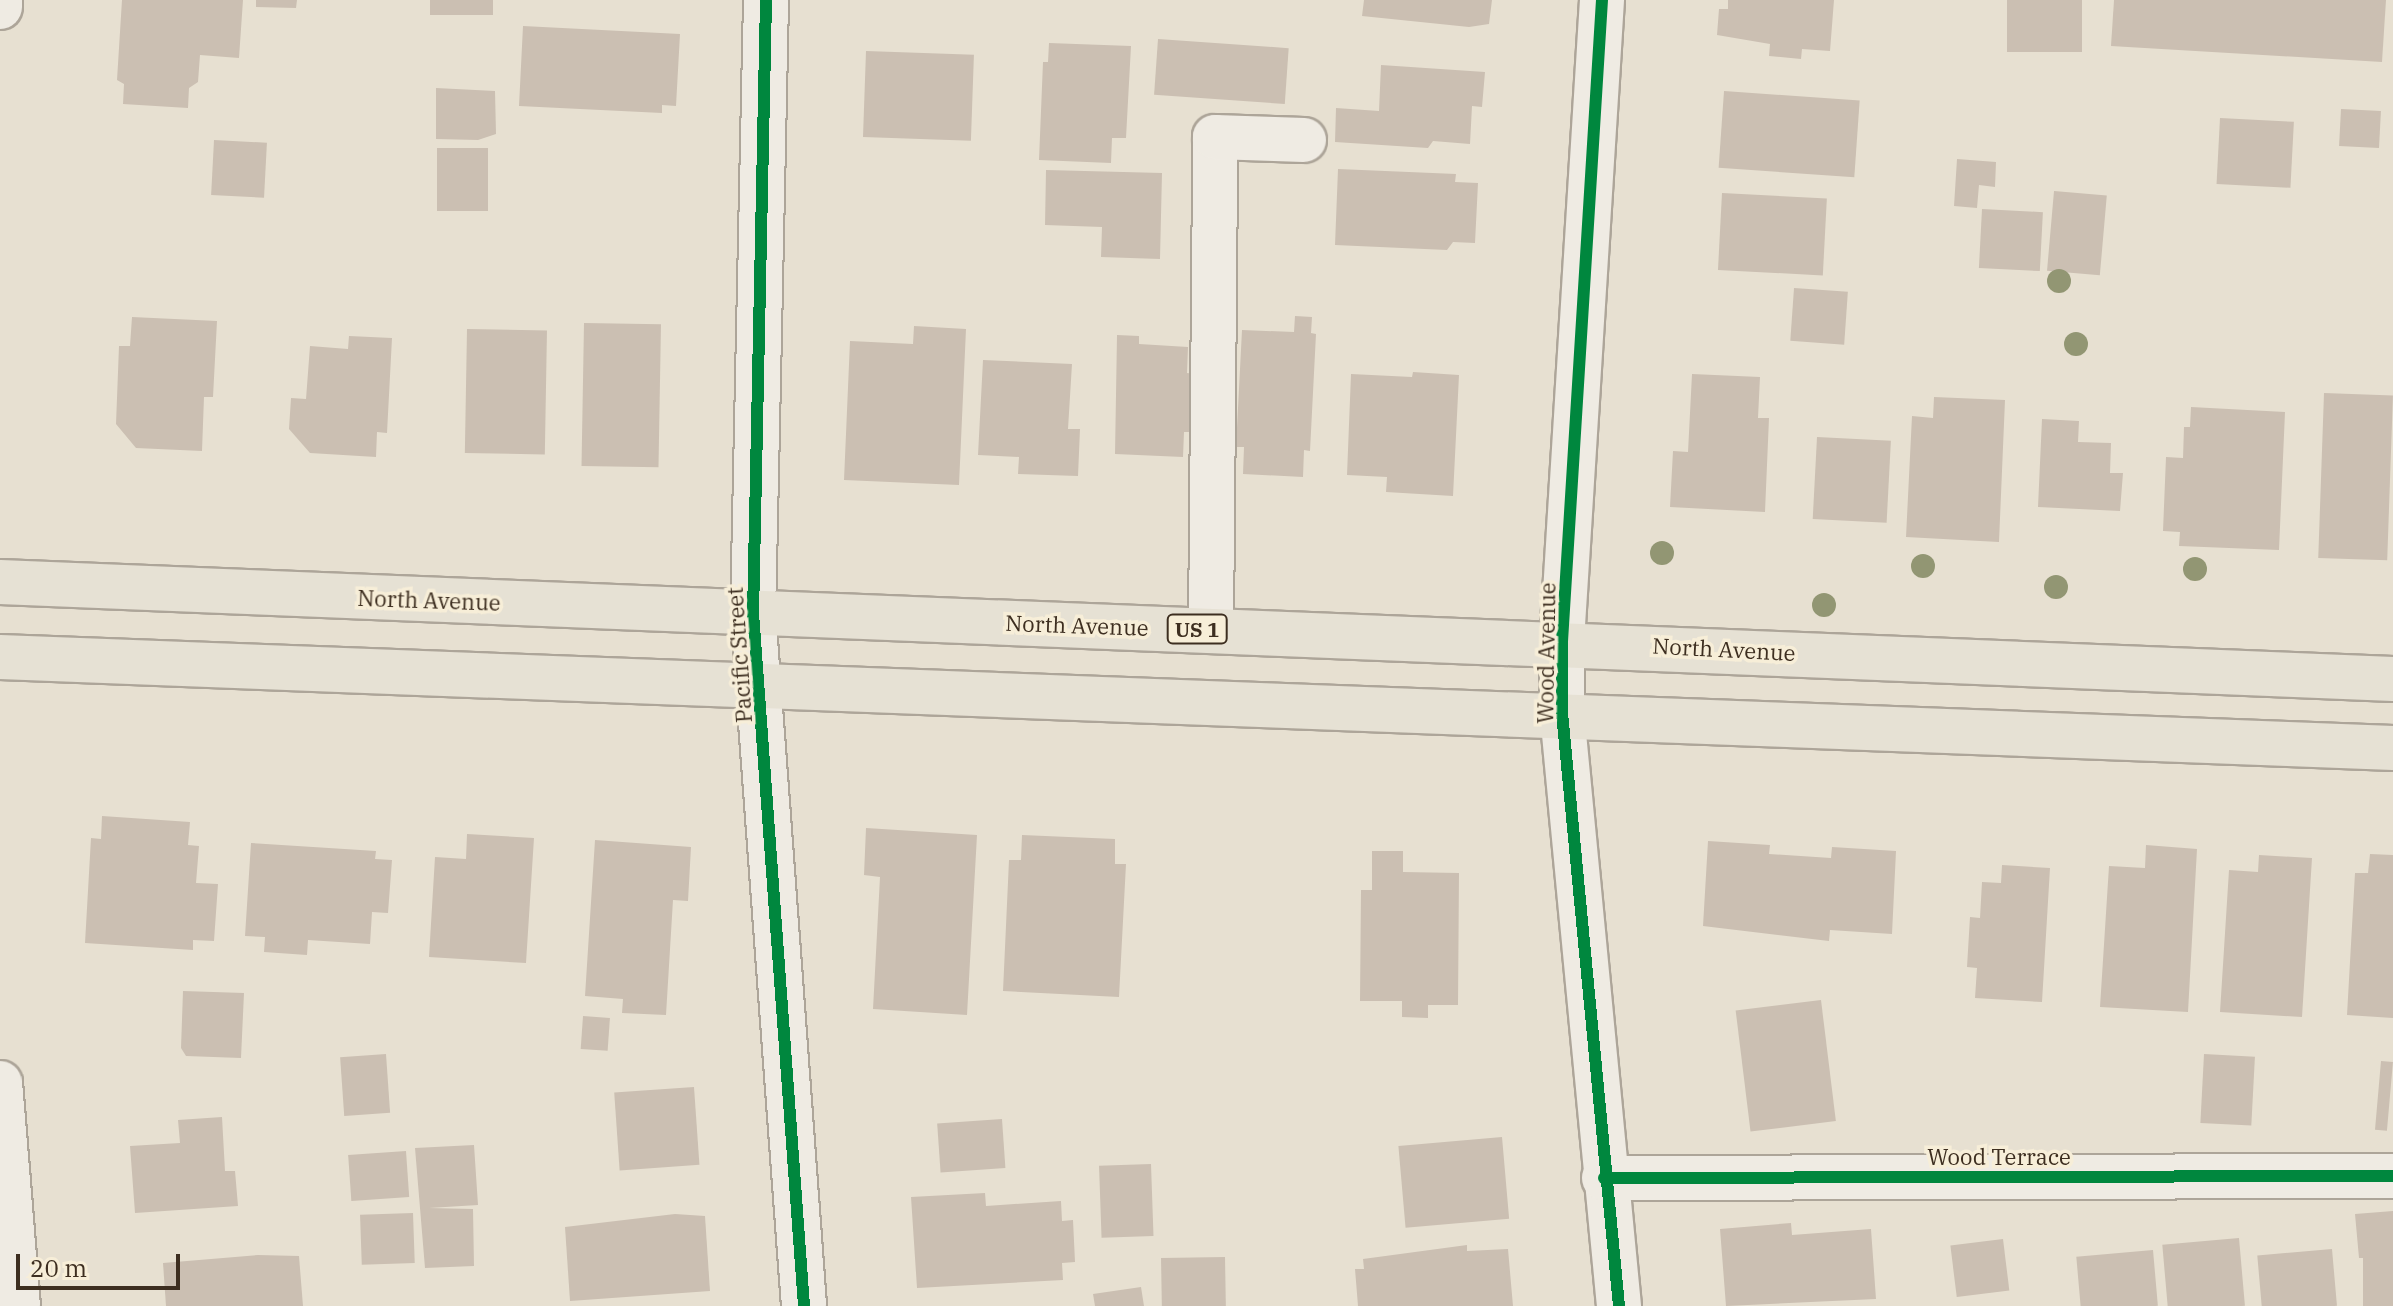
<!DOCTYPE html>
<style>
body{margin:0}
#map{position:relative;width:2393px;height:1306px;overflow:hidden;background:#e7e0d1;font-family:"IBM Plex Serif",serif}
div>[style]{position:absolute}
.building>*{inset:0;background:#cbbfb2;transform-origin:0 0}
.roads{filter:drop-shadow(2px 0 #ada599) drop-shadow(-2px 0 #ada599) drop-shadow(0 2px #ada599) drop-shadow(0 -2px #ada599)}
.minor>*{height:44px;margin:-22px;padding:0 22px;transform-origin:22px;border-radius:22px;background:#efebe3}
.major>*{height:44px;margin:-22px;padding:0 22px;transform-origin:22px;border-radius:22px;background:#e6e1d4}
.cycleway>*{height:12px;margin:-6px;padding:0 6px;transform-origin:6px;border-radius:6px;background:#00873e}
.trees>*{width:24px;height:24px;margin:-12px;border-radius:50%;background:#929673}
span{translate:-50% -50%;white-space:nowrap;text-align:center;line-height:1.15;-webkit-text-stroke:7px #f7eed8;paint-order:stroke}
.shield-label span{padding:2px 6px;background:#f7eed8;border:2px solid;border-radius:6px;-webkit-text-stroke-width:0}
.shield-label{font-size:20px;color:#3d2e20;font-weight:700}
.street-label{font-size:22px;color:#3d2e20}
.scale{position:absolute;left:16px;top:1254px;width:164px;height:36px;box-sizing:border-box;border:4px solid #3d2e20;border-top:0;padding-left:10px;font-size:24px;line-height:28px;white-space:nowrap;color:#3d2e20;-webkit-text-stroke:6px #f7eed8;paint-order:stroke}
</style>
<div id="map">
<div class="building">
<div style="clip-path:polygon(122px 0,243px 0,239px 58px,200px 55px,198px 82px,189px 88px,188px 108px,123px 104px,124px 84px,117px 80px)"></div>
<div style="clip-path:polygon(256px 0,297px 0,296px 8px,256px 7px)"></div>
<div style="left:430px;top:0;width:63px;height:15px"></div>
<div style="clip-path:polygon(1364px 0,1492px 0,1489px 24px,1469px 27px,1362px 16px)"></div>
<div style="clip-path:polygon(1728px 0,1834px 0,1830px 51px,1802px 49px,1801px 59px,1769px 56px,1770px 44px,1717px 35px,1719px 9px,1728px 9px)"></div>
<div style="left:2007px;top:0;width:75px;height:52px"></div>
<div style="clip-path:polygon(2114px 0,2386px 0,2382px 62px,2111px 46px)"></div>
<div style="clip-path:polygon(523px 26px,680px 34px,676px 106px,662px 105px,662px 113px,519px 106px)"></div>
<div style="left:1158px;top:39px;width:131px;height:56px;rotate:4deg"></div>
<div style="clip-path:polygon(1049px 43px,1131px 46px,1126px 138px,1112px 138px,1111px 163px,1039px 160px,1043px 62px,1048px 62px)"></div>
<div style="left:866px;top:51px;width:108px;height:86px;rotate:2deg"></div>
<div style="clip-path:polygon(1381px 65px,1485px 72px,1482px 107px,1472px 106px,1470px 144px,1433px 141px,1428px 148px,1335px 142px,1336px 108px,1379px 111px)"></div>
<div style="clip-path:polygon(436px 88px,495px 91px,496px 134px,478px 140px,436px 139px)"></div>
<div style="left:1724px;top:91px;width:136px;height:77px;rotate:4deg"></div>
<div style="left:2341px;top:109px;width:40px;height:37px;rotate:3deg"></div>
<div style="left:2220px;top:118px;width:74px;height:66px;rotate:3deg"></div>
<div style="left:214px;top:140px;width:53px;height:55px;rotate:3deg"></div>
<div style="left:437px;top:148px;width:51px;height:63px"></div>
<div style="clip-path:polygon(1957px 159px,1996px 162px,1995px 187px,1979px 185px,1977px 208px,1954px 206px)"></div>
<div style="clip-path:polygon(1338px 169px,1456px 174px,1455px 182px,1478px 183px,1475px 243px,1453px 242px,1447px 250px,1335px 245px)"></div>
<div style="clip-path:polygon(1046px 170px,1162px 173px,1160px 259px,1101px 257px,1102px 227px,1045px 225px)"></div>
<div style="left:2054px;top:191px;width:53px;height:80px;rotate:5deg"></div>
<div style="left:1722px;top:193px;width:105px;height:77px;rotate:3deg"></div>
<div style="left:1982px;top:209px;width:61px;height:59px;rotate:3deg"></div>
<div style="left:1794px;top:288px;width:54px;height:53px;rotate:4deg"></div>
<div style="clip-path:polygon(1295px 316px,1312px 317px,1311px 333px,1316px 334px,1310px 451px,1304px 450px,1303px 477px,1243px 474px,1244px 447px,1236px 447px,1242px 330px,1294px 332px)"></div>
<div style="clip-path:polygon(132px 317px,217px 321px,213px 397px,204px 397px,202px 451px,136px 448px,116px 424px,119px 346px,130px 346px)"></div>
<div style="left:584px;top:323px;width:77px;height:143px;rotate:1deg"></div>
<div style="clip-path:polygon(914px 326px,966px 329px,959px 485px,844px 480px,850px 341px,913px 344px)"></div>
<div style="left:467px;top:329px;width:80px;height:124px;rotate:1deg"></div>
<div style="clip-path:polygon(1117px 335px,1139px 336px,1139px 344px,1188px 347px,1187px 373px,1195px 374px,1193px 432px,1184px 432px,1183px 457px,1115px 454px)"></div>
<div style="clip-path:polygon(349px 336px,392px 338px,387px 433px,377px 432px,376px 457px,310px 453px,289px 429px,291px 398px,306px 399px,310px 346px,348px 349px)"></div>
<div style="clip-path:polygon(983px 360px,1072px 364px,1068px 429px,1080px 429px,1078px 476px,1018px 474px,1019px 457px,978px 455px)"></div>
<div style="clip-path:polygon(1413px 372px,1459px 375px,1453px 496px,1386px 492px,1387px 477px,1347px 475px,1351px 374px,1412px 377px)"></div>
<div style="clip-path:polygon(1692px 374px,1760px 377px,1758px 418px,1769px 418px,1765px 512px,1670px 507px,1673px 451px,1688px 452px)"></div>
<div style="left:2324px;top:393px;width:69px;height:165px;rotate:2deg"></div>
<div style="clip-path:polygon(1934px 397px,2005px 400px,1999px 542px,1906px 537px,1912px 416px,1933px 418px)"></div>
<div style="clip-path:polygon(2191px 407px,2285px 412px,2279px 550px,2179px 546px,2180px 532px,2163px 531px,2166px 457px,2183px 458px,2184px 427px,2190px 427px)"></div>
<div style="clip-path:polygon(2042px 419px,2079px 421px,2078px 442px,2111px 443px,2110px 473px,2123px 473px,2120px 511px,2038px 507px)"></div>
<div style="left:1817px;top:437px;width:74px;height:82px;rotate:3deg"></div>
<div style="clip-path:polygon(102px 816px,190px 822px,188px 845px,199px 846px,196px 883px,218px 884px,214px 941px,193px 940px,193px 950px,85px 943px,91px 838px,101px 839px)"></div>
<div style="clip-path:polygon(866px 828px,977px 835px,967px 1015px,873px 1009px,880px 877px,864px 875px)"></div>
<div style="clip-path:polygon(467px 834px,534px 838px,526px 963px,429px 957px,435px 857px,466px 859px)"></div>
<div style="clip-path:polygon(1022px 835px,1115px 839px,1115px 864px,1126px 864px,1119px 997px,1003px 991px,1009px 860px,1021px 860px)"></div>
<div style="clip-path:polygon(595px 840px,691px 847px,688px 901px,673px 900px,666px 1015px,622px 1013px,623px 999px,585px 996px)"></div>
<div style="clip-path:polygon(1708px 841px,1770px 845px,1769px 854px,1831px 858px,1832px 847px,1896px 851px,1892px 934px,1830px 930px,1829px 941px,1703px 926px)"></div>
<div style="clip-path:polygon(251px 843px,376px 851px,375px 859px,392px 860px,388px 913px,372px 912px,370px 944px,308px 940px,307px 955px,264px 952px,265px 937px,245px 936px)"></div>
<div style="clip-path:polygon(2146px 845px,2197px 849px,2188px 1012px,2100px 1007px,2109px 866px,2145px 868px)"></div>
<div style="clip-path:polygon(1372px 851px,1403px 851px,1403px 872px,1459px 873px,1458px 1005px,1428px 1005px,1428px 1018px,1402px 1017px,1402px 1001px,1360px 1001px,1361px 890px,1372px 890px)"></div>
<div style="clip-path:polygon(2370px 854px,2393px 855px,2393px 1018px,2347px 1015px,2355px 873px,2368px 873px)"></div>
<div style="clip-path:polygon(2259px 855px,2312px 858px,2302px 1017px,2220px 1012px,2229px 870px,2258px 872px)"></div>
<div style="clip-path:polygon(2002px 865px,2050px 868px,2042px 1002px,1975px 998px,1977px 968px,1967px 967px,1970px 917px,1980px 918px,1982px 882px,2001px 883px)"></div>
<div style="clip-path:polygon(183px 991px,244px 993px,241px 1058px,186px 1056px,181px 1048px)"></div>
<div style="left:1821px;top:1000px;width:122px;height:86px;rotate:83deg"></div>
<div style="left:583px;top:1016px;width:27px;height:33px;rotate:4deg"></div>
<div style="left:386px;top:1054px;width:59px;height:46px;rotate:86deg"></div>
<div style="left:2204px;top:1054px;width:51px;height:69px;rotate:3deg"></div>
<div style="left:2381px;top:1061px;width:12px;height:69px;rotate:5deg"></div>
<div style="left:694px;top:1087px;width:78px;height:80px;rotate:86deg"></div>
<div style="clip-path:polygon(222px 1117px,225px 1171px,235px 1171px,238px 1206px,135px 1213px,130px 1146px,180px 1143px,178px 1120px)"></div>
<div style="left:1002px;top:1119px;width:49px;height:65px;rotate:86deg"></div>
<div style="left:1502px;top:1137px;width:82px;height:104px;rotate:85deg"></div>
<div style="clip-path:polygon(474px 1145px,478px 1205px,429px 1208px,473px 1209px,474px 1266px,425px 1268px,415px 1148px)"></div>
<div style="left:406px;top:1151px;width:46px;height:58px;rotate:86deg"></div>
<div style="left:1151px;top:1164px;width:72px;height:52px;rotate:88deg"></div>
<div style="clip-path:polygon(985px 1193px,986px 1206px,1061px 1201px,1062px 1221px,1073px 1220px,1075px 1262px,1062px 1263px,1063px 1280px,917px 1288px,911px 1197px)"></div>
<div style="clip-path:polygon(2393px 1211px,2393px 1306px,2363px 1306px,2363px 1258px,2359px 1258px,2355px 1214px)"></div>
<div style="left:413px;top:1213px;width:50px;height:53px;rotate:88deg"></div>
<div style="clip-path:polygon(675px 1214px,705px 1216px,710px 1291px,570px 1301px,565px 1227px)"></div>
<div style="clip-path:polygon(1791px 1223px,1792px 1235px,1871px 1229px,1876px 1299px,1726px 1306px,1720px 1229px)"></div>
<div style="left:2239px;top:1238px;width:68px;height:77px;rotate:85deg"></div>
<div style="left:2003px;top:1239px;width:52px;height:53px;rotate:83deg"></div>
<div style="clip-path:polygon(1467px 1245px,1467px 1251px,1508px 1249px,1513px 1306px,1358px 1306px,1355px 1269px,1364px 1269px,1363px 1259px)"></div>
<div style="left:2332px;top:1249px;width:57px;height:75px;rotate:85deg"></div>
<div style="left:2153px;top:1250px;width:56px;height:77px;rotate:85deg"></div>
<div style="clip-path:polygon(258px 1255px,299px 1256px,303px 1306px,166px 1306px,163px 1263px)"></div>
<div style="left:1225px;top:1257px;width:49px;height:64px;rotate:89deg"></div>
<div style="clip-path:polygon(1141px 1287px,1144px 1306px,1095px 1306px,1093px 1294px)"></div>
</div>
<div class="roads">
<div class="minor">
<div style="left:766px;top:0;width:613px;rotate:91.21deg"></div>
<div style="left:753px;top:613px;width:695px;rotate:85.79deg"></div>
<div style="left:1602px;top:0;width:643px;rotate:93.57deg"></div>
<div style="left:1562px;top:642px;width:71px;rotate:90deg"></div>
<div style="left:1562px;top:713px;width:596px;rotate:84.51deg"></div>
<div style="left:0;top:7px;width:7px;rotate:-90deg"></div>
<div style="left:1211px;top:630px;width:493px;rotate:-89.5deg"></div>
<div style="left:1215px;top:137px;width:89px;rotate:1.9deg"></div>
<div style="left:0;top:1083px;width:224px;rotate:85.4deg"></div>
<div style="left:1604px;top:1178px;width:789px;rotate:-0.15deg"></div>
</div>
<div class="major">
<div style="left:0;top:582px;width:2395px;rotate:2.32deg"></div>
<div style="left:0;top:657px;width:2395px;rotate:2.18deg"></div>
</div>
</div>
<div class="cycleway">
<div style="left:766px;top:0;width:613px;rotate:91.21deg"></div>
<div style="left:753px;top:613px;width:695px;rotate:85.79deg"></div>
<div style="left:1602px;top:0;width:643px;rotate:93.57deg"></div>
<div style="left:1562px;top:642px;width:71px;rotate:90deg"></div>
<div style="left:1562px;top:713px;width:596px;rotate:84.51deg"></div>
<div style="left:1604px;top:1178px;width:789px;rotate:-0.15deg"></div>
</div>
<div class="trees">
<div style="left:2059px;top:281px"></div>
<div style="left:2076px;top:344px"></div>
<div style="left:1662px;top:553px"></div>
<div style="left:1923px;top:566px"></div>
<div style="left:2195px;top:569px"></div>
<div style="left:2056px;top:587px"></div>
<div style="left:1824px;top:605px"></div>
</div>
<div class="shield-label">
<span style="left:1197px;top:629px">US 1</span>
</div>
<div class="street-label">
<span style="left:429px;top:600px;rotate:2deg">North Avenue</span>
<span style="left:1077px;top:625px;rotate:2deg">North Avenue</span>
<span style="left:1724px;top:649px;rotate:3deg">North Avenue</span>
<span style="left:1546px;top:653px;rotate:-89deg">Wood Avenue</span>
<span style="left:739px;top:655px;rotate:-94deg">Pacific Street</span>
<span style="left:1999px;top:1157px">Wood Terrace</span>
</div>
<div class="scale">20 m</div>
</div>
